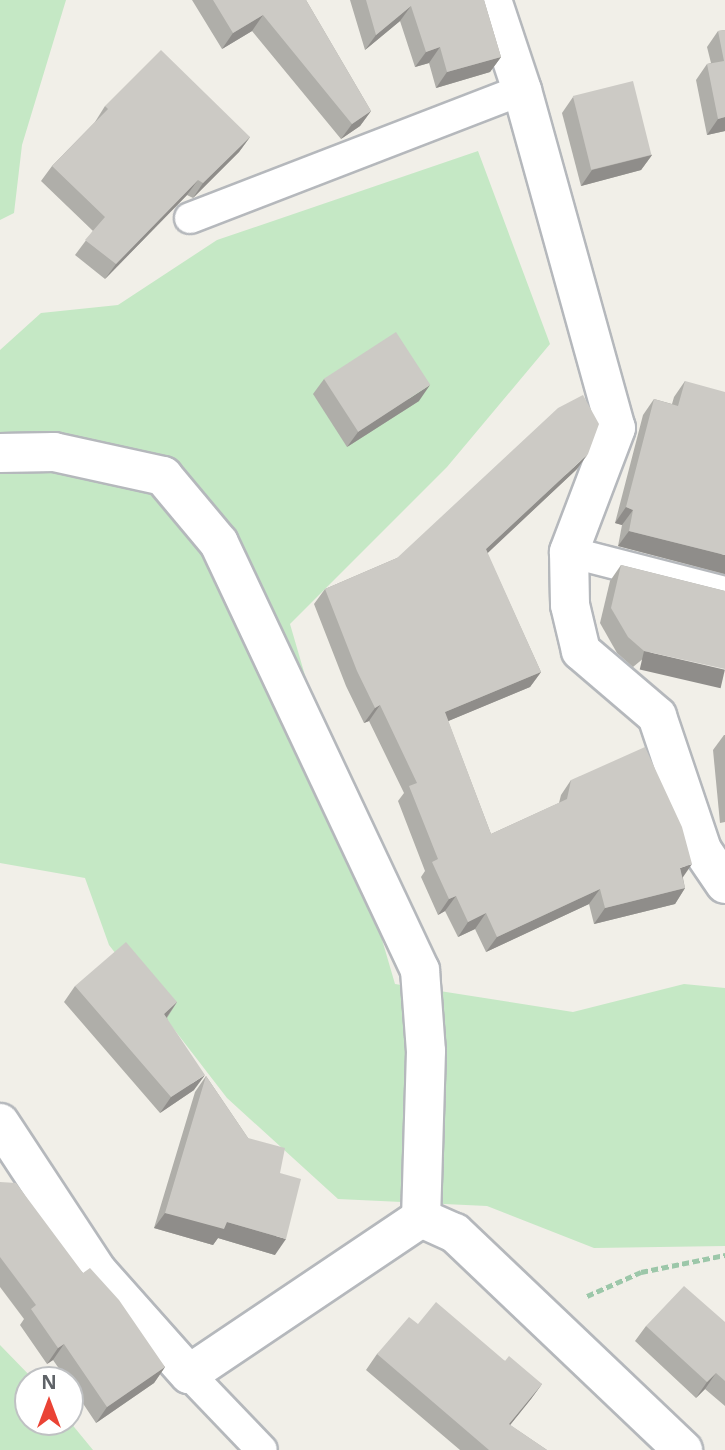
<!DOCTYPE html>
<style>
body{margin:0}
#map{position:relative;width:725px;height:1450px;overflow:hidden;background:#f1efe8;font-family:"Noto Sans",sans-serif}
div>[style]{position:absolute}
.green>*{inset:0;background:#c5e8c5}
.path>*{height:4.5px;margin-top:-2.25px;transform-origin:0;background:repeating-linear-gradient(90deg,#9cc7a9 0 7px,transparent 0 10.5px)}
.roads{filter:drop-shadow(2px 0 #b5b8bc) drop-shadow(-2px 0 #b5b8bc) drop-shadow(0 2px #b5b8bc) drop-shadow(0 -2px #b5b8bc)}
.lane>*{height:30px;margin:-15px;padding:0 15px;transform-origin:15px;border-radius:15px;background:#fff}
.street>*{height:38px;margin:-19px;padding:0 19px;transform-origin:19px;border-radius:19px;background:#fff}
.wall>*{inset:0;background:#afaea9}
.shaded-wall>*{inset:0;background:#8f8d8a;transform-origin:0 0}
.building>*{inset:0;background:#cccac5;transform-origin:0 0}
span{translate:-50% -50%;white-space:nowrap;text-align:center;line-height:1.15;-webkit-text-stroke:6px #fff;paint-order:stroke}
.north{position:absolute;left:14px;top:1366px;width:70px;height:70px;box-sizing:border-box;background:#fff;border:2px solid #bfc1c3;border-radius:50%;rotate:0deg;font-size:19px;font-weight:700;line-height:28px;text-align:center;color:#5f6368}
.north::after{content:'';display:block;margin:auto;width:24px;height:32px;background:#ea4335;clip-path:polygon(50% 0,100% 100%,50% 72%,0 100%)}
</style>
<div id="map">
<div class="green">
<div style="clip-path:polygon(0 0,66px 0,22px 145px,14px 213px,0 220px)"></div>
<div style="clip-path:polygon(478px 151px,550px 344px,447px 467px,290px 624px,395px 984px,573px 1012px,684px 984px,725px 988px,725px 1246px,594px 1248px,487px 1206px,338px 1199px,227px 1098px,109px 945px,85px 878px,0 863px,0 350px,41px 313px,118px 305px,217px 240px)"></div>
<div style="clip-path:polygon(0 1345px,34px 1380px,28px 1380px,28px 1422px,70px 1422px,93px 1450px,0 1450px)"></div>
</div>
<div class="path">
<div style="left:587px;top:1296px;width:59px;rotate:-24deg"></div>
<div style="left:641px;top:1272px;width:86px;rotate:-11.4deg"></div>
</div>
<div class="roads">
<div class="lane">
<div style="left:190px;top:218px;width:356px;rotate:-21.1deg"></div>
<div style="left:569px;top:552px;width:161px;rotate:14.4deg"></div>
<div style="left:189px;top:1374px;width:105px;rotate:46.2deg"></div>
</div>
<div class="street">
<div style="left:492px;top:0;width:95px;rotate:71.6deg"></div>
<div style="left:522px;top:90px;width:351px;rotate:74.5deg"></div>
<div style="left:616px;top:428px;width:133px;rotate:110.8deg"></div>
<div style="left:569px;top:552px;width:53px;rotate:88.9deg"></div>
<div style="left:570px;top:605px;width:47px;rotate:76.6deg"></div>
<div style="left:581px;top:651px;width:100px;rotate:40.5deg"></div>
<div style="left:657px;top:716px;width:141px;rotate:71.4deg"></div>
<div style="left:702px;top:850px;width:41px;rotate:55.9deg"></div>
<div style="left:0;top:453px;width:54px;rotate:-1.1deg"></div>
<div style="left:54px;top:452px;width:112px;rotate:12.4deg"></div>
<div style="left:163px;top:476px;width:87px;rotate:50.1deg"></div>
<div style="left:219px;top:543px;width:472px;rotate:64.8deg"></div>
<div style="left:420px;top:970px;width:81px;rotate:85.8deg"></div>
<div style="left:426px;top:1051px;width:167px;rotate:91.7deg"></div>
<div style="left:0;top:1123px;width:178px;rotate:56.7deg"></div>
<div style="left:98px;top:1272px;width:137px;rotate:48.3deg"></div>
<div style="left:189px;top:1374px;width:280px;rotate:-33.9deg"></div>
<div style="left:421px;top:1218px;width:37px;rotate:24deg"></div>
<div style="left:455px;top:1233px;width:315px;rotate:43.6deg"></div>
</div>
</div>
<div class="wall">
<div style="clip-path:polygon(192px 0,306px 0,371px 111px,360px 126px,341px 139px,252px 31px,222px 49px)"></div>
<div style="clip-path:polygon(350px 0,484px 0,501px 57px,490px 72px,436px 88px,429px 63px,415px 67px,400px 21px,365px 50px)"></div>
<div style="clip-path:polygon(725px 30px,725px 131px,707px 135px,696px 80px,707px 64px,711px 63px,707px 47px,718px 31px)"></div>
<div style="clip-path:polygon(573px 97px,652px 155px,641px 170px,581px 186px,562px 113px)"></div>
<div style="clip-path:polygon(105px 106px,250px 137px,239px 152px,193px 198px,187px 195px,105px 279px,75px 255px,93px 231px,41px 181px,52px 166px,95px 122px)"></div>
<div style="clip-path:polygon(324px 379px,419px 401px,347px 447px,313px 394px)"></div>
<div style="clip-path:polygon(685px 381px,725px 574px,618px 546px,622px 525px,615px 523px,643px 415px,654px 399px,672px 404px,674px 397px)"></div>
<div style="clip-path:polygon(577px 469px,487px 553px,541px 672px,530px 687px,448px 721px,491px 834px,559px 803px,561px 795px,571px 780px,683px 878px,685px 888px,675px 904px,594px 924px,589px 904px,486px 952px,475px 929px,458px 937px,445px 911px,438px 915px,421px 877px,425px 871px,398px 801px,404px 793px,369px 721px,364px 723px,346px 686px,314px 604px,325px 589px,397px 558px)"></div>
<div style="clip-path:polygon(621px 565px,725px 591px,633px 667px,617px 653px,600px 623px,610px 581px)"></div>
<div style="clip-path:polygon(724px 735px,725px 735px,725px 822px,720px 823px,713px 750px)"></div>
<div style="clip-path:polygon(75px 986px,177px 1002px,167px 1018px,194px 1090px,160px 1113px,64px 1002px)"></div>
<div style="clip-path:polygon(206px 1076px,248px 1138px,280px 1173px,275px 1255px,218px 1238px,213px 1245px,154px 1228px,195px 1092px)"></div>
<div style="clip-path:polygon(0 1182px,83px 1273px,165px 1367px,154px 1383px,96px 1423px,70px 1384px,70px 1380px,67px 1380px,53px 1360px,47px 1364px,20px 1325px,24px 1319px,0 1287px)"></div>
<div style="clip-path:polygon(725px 1322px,725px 1406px,705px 1389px,696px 1398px,635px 1341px,646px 1326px)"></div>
<div style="clip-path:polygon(418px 1324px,505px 1361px,542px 1384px,531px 1399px,510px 1425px,547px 1450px,460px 1450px,366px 1370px,377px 1354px)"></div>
</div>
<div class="shaded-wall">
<div style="clip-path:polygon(411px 6px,400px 21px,365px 50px,376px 35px)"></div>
<div style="clip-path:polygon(263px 15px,252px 31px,222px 49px,233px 33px)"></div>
<div style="clip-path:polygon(440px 47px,429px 63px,415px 67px,426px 52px)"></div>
<div style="clip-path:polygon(501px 57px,490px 72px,436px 88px,447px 72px)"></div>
<div style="clip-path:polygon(371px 111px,360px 126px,341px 139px,352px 124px)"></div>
<div style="clip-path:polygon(725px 117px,725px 131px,707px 135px,718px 119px)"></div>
<div style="clip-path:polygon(250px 137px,239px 152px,193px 198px,203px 183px)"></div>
<div style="clip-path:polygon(652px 155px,641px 170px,581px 186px,592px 170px)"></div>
<div style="clip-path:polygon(198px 180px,187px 195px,105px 279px,116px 264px)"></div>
<div style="clip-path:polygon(430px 385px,419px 401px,347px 447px,358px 432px)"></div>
<div style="clip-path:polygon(588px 454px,577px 469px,475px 565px,486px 549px)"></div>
<div style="clip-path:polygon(626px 507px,633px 510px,622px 525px,615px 523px)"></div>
<div style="clip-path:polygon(629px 531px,725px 555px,725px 574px,618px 546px)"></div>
<div style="left:644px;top:651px;width:83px;height:19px;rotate:13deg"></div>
<div style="clip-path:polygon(541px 672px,530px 687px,434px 727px,445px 712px)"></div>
<div style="clip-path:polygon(380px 705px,369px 721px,364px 723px,375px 708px)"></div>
<div style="clip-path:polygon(692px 864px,681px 880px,680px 868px)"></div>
<div style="clip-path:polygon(685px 888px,675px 904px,594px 924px,605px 908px)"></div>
<div style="clip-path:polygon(600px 889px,589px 904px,486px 952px,497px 937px)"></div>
<div style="clip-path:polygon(456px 896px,445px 911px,438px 915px,449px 899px)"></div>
<div style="clip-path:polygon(486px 913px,475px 929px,458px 937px,468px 922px)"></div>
<div style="clip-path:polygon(177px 1002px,166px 1018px,164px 1014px)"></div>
<div style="clip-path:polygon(205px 1075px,194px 1090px,160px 1113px,171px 1097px)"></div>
<div style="clip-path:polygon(165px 1213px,227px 1222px,286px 1239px,275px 1255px,218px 1238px,213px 1245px,154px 1228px)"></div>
<div style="clip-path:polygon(64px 1344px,53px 1360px,47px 1364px,58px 1348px)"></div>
<div style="clip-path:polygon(165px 1367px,154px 1383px,96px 1423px,107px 1407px)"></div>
<div style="clip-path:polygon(716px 1373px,705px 1389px,696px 1398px,707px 1382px)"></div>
<div style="clip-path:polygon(542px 1384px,531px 1399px,498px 1440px,509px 1424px)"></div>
</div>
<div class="building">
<div style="clip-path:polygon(213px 0,306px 0,371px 111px,352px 124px,263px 15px,233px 33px)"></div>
<div style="clip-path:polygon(366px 0,484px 0,501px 57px,447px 72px,440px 47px,426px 52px,411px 6px,376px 35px)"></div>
<div style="clip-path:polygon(725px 30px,725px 117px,718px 119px,707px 64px,724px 61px,718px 31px)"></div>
<div style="clip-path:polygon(161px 50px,250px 137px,203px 183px,198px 180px,116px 264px,85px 240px,105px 217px,52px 166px,108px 109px,105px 106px)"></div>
<div style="left:633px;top:81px;width:76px;height:62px;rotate:76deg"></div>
<div style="left:396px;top:332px;width:63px;height:86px;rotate:57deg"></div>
<div style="clip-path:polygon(685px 381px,725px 392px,725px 555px,629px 531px,633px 510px,626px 507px,654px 399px,678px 406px)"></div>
<div style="clip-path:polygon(583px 395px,599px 424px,588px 454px,486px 549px,541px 672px,445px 712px,491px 834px,567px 799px,571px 780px,645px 747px,682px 827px,692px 864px,680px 868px,685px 888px,605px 908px,600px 889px,497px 937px,486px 913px,468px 922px,456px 896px,449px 899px,432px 862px,438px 859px,409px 786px,417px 783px,380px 705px,375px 708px,357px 671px,325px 589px,397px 558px,558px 408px)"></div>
<div style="clip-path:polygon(621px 565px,725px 591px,725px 669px,644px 651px,628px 637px,611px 608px)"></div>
<div style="clip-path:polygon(126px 942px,177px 1002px,164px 1014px,205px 1075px,171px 1097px,75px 986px)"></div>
<div style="clip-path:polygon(206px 1076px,248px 1138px,285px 1148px,280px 1173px,301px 1179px,286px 1239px,227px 1222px,224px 1229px,165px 1213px)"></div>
<div style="clip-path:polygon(0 1182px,16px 1183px,83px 1273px,90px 1268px,119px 1300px,165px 1367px,107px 1407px,64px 1344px,58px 1348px,31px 1309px,36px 1305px,0 1257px)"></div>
<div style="clip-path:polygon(684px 1286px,725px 1322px,725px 1381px,716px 1373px,707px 1382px,646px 1326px)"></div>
<div style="clip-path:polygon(436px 1302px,505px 1361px,509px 1356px,542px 1384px,509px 1424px,547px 1450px,489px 1450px,377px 1354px,409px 1317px,418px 1324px)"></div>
</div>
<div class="north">N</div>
</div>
